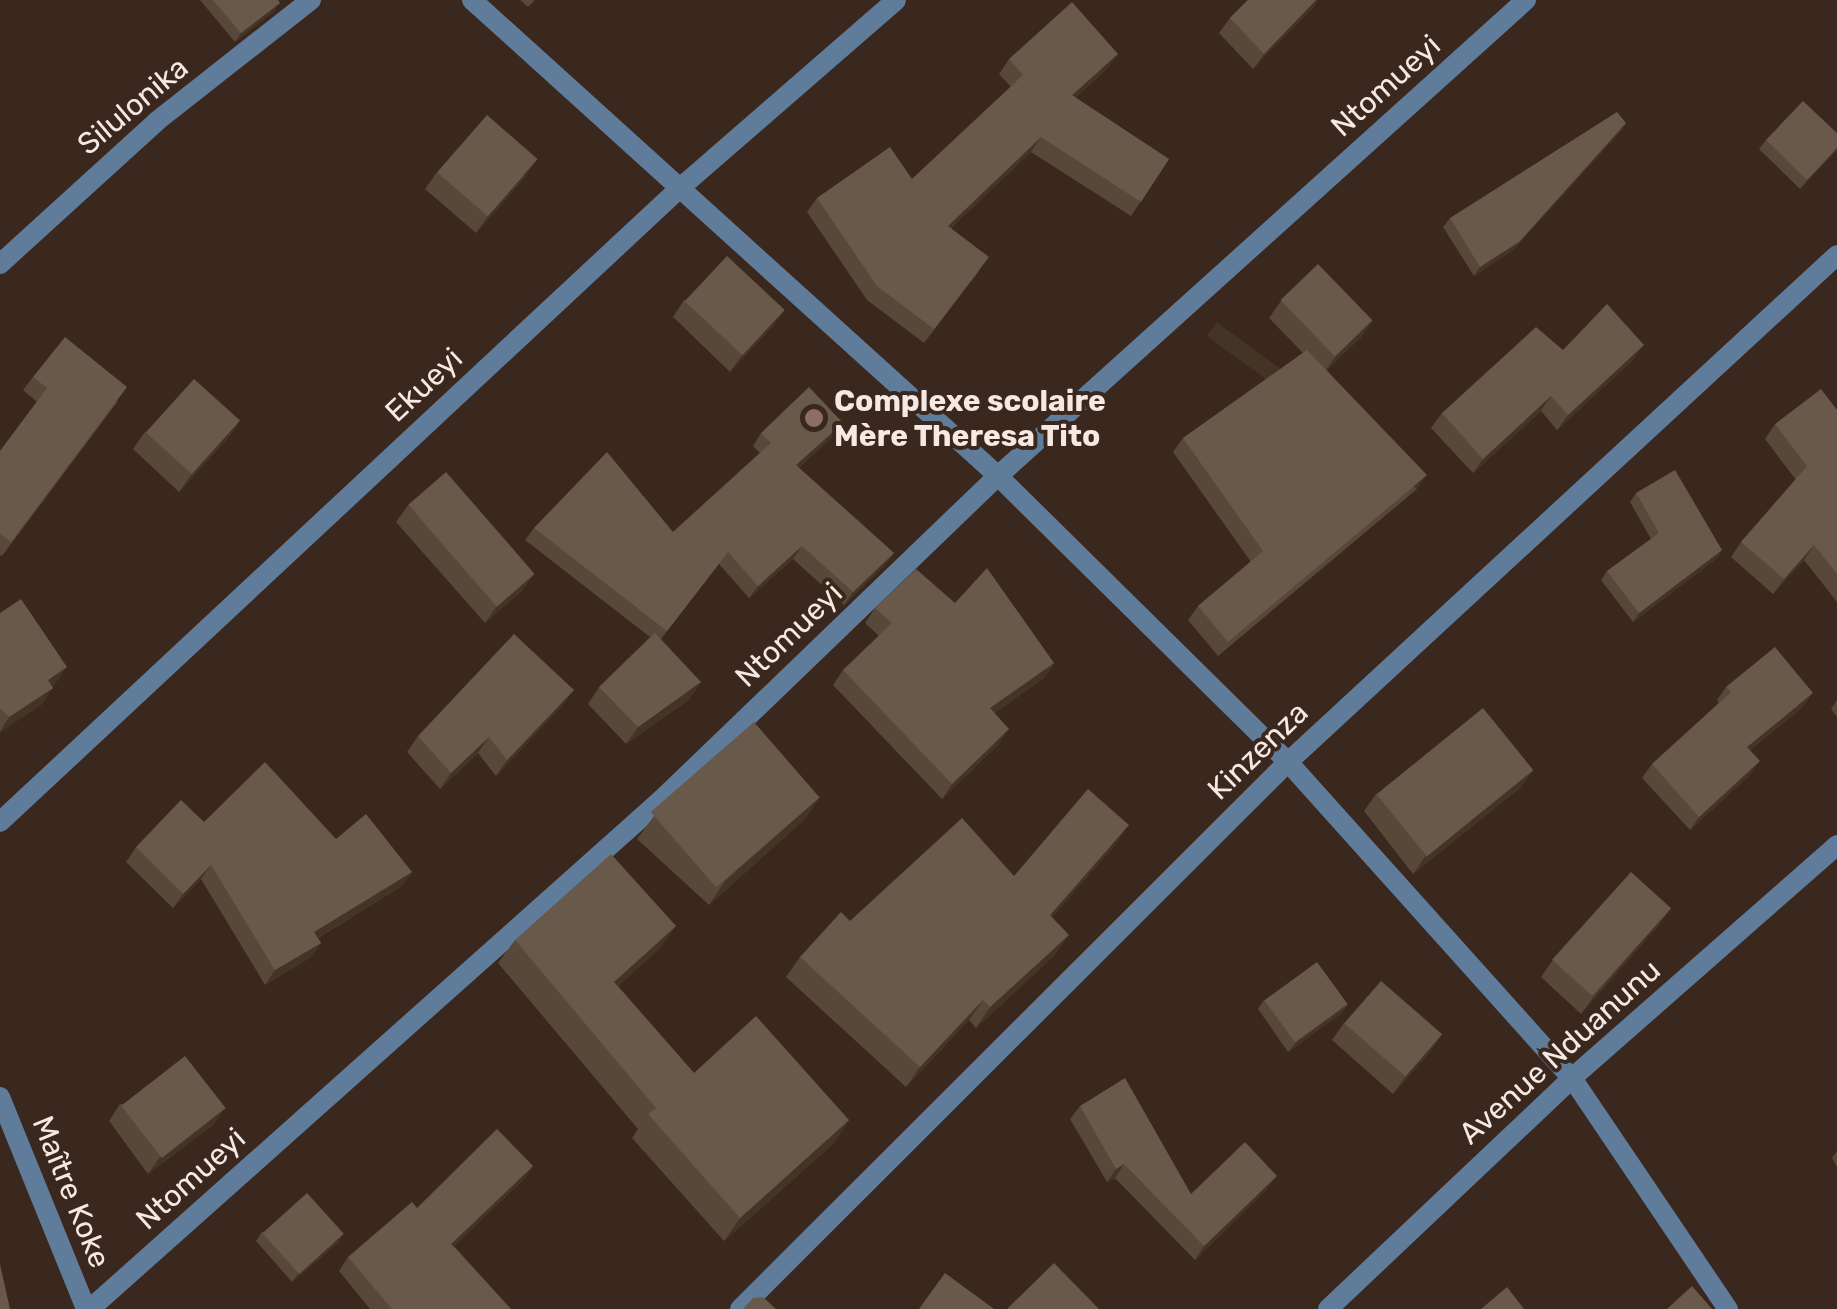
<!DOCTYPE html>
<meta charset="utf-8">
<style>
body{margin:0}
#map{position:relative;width:1837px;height:1309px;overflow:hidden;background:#3a271d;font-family:Rubik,sans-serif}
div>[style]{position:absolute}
.minor>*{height:20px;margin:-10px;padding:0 10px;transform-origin:10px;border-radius:10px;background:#607c9b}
.wall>*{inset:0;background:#574839}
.shaded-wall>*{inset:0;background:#443426;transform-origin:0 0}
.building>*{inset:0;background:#68594b;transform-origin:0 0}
.dots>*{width:28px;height:28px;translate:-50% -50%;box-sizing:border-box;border:5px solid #3a271d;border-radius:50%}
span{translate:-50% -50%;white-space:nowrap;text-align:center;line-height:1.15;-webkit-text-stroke:8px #3a271d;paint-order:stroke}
.street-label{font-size:30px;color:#f6e8e2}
.poi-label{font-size:30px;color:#f6e8e2;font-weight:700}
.left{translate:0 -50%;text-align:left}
</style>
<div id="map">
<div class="minor">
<div style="left:472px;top:0;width:709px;rotate:42.14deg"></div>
<div style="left:998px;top:476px;width:407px;rotate:44.6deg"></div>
<div style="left:1288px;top:762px;width:425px;rotate:48.1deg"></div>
<div style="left:1572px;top:1078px;width:279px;rotate:56deg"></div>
<div style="left:0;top:264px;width:212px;rotate:-42.3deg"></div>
<div style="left:157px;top:121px;width:196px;rotate:-38.2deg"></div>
<div style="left:0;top:822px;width:930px;rotate:-43deg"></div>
<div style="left:680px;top:188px;width:286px;rotate:-41deg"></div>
<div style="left:0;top:1097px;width:229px;rotate:67.9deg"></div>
<div style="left:90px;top:1309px;width:766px;rotate:-41.72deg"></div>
<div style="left:662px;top:799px;width:466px;rotate:-43.9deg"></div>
<div style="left:998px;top:476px;width:711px;rotate:-42.04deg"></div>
<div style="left:740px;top:1309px;width:774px;rotate:-44.95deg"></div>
<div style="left:1288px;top:762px;width:747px;rotate:-42.72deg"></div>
<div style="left:1328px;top:1309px;width:336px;rotate:-43.4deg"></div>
<div style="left:1572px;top:1078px;width:353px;rotate:-41.3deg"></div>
</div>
<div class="wall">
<div style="clip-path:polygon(200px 0,278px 0,274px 11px,235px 42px)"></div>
<div style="clip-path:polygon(520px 0,535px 0,528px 7px)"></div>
<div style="clip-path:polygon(1248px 0,1318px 0,1253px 69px,1219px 33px,1230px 18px)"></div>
<div style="clip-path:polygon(1009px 59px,1107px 69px,1075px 98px,1169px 159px,1131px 216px,1031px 152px,951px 228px,979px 271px,924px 343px,867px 300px,807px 212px,817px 198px,912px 179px,1011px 87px,999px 74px)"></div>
<div style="clip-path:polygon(1626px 123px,1620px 132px,1513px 250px,1474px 276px,1443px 227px,1450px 218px)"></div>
<div style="clip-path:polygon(1766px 140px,1837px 150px,1800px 189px,1759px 149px)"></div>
<div style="clip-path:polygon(437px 172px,526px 176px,476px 233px,425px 189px)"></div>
<div style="clip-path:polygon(684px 300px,784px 310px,772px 327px,730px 372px,673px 317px)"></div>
<div style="clip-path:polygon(1281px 301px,1373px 320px,1361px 337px,1327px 370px,1417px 489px,1218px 656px,1188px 620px,1198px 606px,1251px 562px,1173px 452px,1183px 438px,1303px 353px,1269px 318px)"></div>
<div style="clip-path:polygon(1563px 350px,1633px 360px,1557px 430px,1541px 411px,1473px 473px,1431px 428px,1442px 413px)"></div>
<div style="clip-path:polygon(33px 377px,118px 401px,2px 556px,0 555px,0 451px,37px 402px,23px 390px)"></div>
<div style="clip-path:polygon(1837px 410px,1837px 602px,1804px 560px,1773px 594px,1731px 557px,1741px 542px,1796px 480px,1765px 439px,1775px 424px)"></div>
<div style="clip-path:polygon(240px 420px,228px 438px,179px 492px,133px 449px,145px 432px)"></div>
<div style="clip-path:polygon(761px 433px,834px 435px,799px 468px,894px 553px,885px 565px,844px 605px,793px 559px,749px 598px,719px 564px,661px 639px,690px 699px,626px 744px,588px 704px,599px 687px,650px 637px,525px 540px,534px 528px,673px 532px,760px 453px,753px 446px)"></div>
<div style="clip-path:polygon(1636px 493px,1722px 550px,1716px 559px,1633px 622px,1601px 580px,1607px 571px,1651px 539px,1630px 502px)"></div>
<div style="clip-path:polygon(408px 505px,523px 590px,485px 623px,396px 522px)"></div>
<div style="clip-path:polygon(955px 603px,1054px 663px,1044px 678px,994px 713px,999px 744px,942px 799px,833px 685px,843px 670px,879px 636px,865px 623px,875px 608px)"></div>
<div style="clip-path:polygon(0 613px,55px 684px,52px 686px,53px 688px,41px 705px,0 732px)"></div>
<div style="clip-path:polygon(1726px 687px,1803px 707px,1750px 750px,1750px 775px,1690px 830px,1642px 778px,1652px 764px,1719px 703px,1717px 700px)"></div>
<div style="clip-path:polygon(1837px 700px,1837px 717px,1831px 709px)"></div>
<div style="clip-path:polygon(563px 705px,496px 776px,478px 753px,440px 789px,407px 752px,418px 736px)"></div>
<div style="clip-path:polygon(1533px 770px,1521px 787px,1413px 874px,1364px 811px,1376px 794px)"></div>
<div style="clip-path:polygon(820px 797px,804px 820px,709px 905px,637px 839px,654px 816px)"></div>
<div style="clip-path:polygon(204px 822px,336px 839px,412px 872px,402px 886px,318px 938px,321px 943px,311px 957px,265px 985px,201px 879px,173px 908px,126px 862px,136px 847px)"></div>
<div style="clip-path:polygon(1115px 845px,1052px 917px,1055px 955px,976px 1028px,969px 1020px,906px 1087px,786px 977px,800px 957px,850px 921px,1014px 876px)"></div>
<div style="clip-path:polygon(1671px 908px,1659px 925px,1581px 1014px,1541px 977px,1553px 960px)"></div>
<div style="clip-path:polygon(676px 926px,659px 949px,618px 986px,694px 1073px,849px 1120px,833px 1144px,724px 1241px,632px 1138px,638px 1129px,498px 963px,515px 940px)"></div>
<div style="clip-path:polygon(1264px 1000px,1348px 1004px,1342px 1013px,1288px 1052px,1258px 1009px)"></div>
<div style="clip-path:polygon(1344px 1023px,1442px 1034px,1430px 1052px,1393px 1094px,1332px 1040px)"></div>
<div style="clip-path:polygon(120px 1104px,225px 1108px,213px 1125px,148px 1174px,109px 1121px)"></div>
<div style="clip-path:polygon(1080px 1106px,1191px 1194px,1267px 1189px,1195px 1260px,1115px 1178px,1107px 1182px,1070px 1119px)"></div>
<div style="clip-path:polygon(1837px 1151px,1837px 1167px,1832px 1158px)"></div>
<div style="clip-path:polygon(533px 1166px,523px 1180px,454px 1246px,511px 1309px,370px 1309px,339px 1271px,348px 1257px,417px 1208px)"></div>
<div style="clip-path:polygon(262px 1232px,338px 1243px,292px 1282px,256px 1241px)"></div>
</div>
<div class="shaded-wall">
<div style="clip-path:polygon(1316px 0,1318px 0,1314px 7px,1253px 69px,1264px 54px)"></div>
<div style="clip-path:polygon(280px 3px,274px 11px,235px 42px,241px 33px)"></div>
<div style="clip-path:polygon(1118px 54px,1107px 69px,1062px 110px,1072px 95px)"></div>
<div style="clip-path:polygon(1626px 123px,1620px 132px,1513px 250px,1474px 276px,1480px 267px)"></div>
<div style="clip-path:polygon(1041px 137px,1031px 152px,938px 240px,948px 226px)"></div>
<div style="clip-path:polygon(1837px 148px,1837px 150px,1800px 189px,1807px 180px)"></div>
<div style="clip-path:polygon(538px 159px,526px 176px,476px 233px,488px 216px)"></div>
<div style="clip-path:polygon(784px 310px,772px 327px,730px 372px,742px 355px)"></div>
<div style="clip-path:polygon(1373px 320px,1361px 337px,1323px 374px,1335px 357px)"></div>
<div style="clip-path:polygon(1644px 345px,1633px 360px,1557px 430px,1568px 415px)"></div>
<div style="clip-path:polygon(1551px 396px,1541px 411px,1473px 473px,1483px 459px)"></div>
<div style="clip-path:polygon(240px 420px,228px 438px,179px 492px,191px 475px)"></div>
<div style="clip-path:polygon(843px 423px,834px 435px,788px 478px,796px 465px)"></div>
<div style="left:1427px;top:475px;width:17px;height:260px;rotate:126deg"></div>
<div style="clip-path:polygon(1814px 545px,1804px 560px,1773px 594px,1784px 579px)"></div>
<div style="clip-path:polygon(802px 546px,793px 559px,749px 598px,758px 586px)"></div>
<div style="clip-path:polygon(1722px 550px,1716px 559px,1633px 622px,1639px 613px)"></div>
<div style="clip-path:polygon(894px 553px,885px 565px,844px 605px,853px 592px)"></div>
<div style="clip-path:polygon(535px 573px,523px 590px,485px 623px,497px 606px)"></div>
<div style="clip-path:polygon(1054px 663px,1044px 678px,980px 724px,990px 708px)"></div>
<div style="clip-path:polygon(67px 667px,55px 684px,36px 697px,48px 680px)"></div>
<div style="clip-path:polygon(701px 682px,690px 699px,626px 744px,638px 727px)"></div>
<div style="clip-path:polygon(53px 688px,41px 705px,0 732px,9px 717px)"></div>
<div style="clip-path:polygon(574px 690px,563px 705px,496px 776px,507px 760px)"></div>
<div style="clip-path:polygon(1813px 693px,1803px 707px,1737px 760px,1747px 747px)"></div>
<div style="clip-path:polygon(1009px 729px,999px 744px,942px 799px,952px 784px)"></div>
<div style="clip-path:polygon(489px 737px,478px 753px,440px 789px,451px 773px)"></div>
<div style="clip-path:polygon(1760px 761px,1750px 775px,1690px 830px,1699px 817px)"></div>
<div style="clip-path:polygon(1533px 770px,1521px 787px,1413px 874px,1425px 857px)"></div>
<div style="clip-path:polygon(820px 797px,804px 820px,709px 905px,725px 881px)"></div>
<div style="clip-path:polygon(1129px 825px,1115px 845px,1036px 935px,1050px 915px)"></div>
<div style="clip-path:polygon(211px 865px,201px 879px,173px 908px,183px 894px)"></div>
<div style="clip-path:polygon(412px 872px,402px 886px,304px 946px,314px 932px)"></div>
<div style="clip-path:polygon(1671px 908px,1659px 925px,1581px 1014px,1593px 997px)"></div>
<div style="clip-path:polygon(676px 926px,659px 949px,597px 1005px,614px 982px)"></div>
<div style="clip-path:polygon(1069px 935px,1055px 955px,976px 1028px,990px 1007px)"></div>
<div style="clip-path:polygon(321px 943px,311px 957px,265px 985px,275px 970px)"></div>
<div style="clip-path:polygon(983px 1000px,969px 1020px,906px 1087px,920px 1067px)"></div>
<div style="clip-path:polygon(1348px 1004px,1342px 1013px,1288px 1052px,1295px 1043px)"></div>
<div style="clip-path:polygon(1442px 1034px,1430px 1052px,1393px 1094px,1405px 1077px)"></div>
<div style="clip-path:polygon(225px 1108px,213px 1125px,148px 1174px,160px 1157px)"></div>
<div style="clip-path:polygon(849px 1120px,833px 1144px,724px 1241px,740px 1218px)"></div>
<div style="clip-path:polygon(1124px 1164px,1115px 1178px,1107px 1182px,1116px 1169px)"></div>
<div style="clip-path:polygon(533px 1166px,523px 1180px,442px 1258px,451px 1244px)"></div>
<div style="clip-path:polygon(1277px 1176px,1267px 1189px,1195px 1260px,1204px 1246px)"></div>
<div style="clip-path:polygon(344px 1234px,338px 1243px,292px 1282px,298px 1274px)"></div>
</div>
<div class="building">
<div style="clip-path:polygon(213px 0,278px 0,280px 3px,241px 33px)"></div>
<div style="clip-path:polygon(1248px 0,1316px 0,1264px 54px,1230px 18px)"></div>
<div style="clip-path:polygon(1072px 2px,1118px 54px,1072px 95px,1169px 159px,1141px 202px,1041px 137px,948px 226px,989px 257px,934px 329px,877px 286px,817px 198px,890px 147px,912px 179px,1023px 75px,1009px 59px)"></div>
<div style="clip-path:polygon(1803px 101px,1837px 133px,1837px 148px,1807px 180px,1766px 140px)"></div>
<div style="clip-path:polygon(1617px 112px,1626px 123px,1519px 242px,1480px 267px,1450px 218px)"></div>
<div style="left:487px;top:115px;width:67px;height:76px;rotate:41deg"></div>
<div style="left:727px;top:256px;width:79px;height:62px;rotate:43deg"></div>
<div style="left:1318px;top:264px;width:78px;height:52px;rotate:46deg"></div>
<div style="clip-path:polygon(1607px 304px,1644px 345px,1568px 415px,1551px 396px,1483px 459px,1442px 413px,1536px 327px,1563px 350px)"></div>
<div style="clip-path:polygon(65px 337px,127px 387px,11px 542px,0 534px,0 451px,47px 388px,33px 377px)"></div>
<div style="clip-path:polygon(1307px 350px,1427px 475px,1228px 642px,1198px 606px,1263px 551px,1183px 438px)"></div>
<div style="left:194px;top:379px;width:62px;height:72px;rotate:42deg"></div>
<div style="clip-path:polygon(809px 387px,843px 423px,796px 465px,894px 553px,853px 592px,802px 546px,758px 586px,728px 552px,667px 631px,534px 528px,607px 452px,673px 532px,771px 443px,761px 433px)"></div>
<div style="clip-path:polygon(1821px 389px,1837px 410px,1837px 574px,1814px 545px,1784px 579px,1741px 542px,1807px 466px,1775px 424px)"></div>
<div style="clip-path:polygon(1675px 470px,1722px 550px,1639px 613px,1607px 571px,1659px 533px,1636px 493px)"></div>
<div style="left:446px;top:472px;width:135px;height:50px;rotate:49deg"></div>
<div style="clip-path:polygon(987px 568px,1054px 663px,990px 708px,1009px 729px,952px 784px,843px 670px,892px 623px,875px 608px,916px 569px,955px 603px)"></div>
<div style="clip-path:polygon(21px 599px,67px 667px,48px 680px,53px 688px,9px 717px,0 708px,0 613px)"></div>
<div style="clip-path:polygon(655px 633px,701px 682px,638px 727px,599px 687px)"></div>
<div style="clip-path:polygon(514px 634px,574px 690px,507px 760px,489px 737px,451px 773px,418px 736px)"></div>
<div style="clip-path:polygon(1775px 647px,1813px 693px,1747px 747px,1760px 761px,1699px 817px,1652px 764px,1731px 692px,1726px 687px)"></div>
<div style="left:1483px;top:708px;width:80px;height:137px;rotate:51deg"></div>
<div style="left:754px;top:722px;width:100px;height:137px;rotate:49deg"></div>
<div style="clip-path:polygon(265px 762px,336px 839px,366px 814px,412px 872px,314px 932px,321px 943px,275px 970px,211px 865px,183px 894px,136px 847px,181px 800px,204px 822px)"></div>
<div style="clip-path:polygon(1088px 789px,1129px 825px,1050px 915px,1069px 935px,990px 1007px,983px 1000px,920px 1067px,800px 957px,841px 912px,850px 921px,962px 818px,1014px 876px)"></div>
<div style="clip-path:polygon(611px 854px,676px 926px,614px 982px,694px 1073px,756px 1016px,849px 1120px,740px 1218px,648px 1114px,656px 1108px,515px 940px)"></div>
<div style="left:1631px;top:872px;width:54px;height:118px;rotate:42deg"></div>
<div style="left:1317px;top:962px;width:52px;height:65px;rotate:54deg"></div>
<div style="left:1381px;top:981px;width:81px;height:56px;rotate:41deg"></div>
<div style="left:185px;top:1056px;width:66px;height:81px;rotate:52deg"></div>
<div style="clip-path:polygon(1125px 1078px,1191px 1194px,1245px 1142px,1277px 1176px,1204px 1246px,1124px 1164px,1116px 1169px,1080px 1106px)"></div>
<div style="clip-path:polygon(497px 1129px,533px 1166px,451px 1244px,511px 1309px,392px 1309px,348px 1257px,412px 1202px,417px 1208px)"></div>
<div style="left:307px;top:1193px;width:55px;height:60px;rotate:48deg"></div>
<div style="clip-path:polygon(1054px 1263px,1099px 1309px,1007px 1309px)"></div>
<div style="clip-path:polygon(0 1264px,10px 1309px,0 1309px)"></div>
<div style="clip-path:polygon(945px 1273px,994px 1309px,919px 1309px)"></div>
<div style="clip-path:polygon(1692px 1286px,1712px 1309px,1667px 1309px)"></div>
<div style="clip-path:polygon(1507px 1287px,1524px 1309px,1481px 1309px)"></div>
<div style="clip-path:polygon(763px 1297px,776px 1309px,743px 1309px,753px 1298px)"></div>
</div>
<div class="dots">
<div style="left:814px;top:418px;background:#8d6e63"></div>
</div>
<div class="street-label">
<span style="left:1386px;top:86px;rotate:-42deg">Ntomueyi</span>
<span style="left:133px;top:106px;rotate:-40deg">Silulonika</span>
<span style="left:424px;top:385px;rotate:-43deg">Ekueyi</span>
<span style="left:789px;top:635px;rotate:-44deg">Ntomueyi</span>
<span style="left:1258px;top:751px;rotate:-44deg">Kinzenza</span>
<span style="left:1560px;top:1052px;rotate:-42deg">Avenue Nduanunu</span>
<span style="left:191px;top:1179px;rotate:-42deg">Ntomueyi</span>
<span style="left:71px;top:1192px;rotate:68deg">Maître Koke</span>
</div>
<div class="poi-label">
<span class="left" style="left:834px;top:418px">Complexe scolaire<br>Mère Theresa Tito</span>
</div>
</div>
